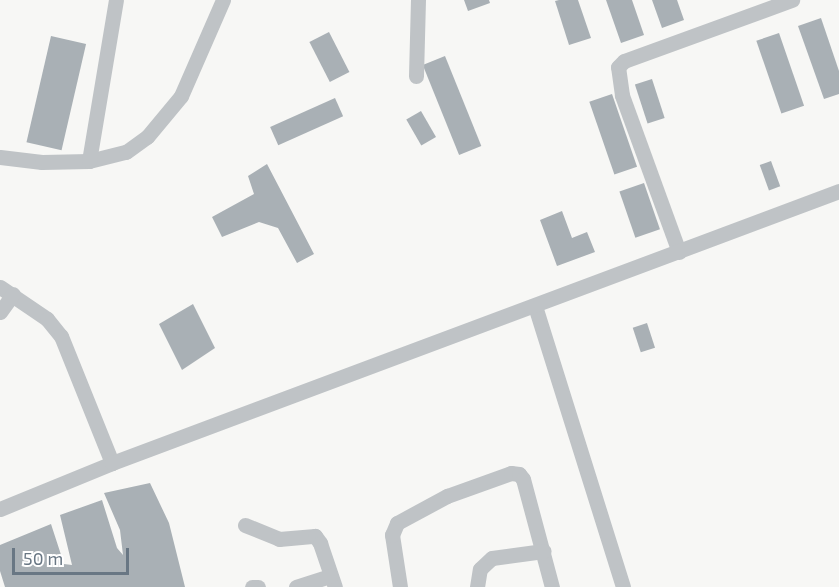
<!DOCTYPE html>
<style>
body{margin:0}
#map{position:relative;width:839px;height:587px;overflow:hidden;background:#f7f7f5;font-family:"Exo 2",sans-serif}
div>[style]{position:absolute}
.building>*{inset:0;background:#a9b0b5;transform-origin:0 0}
.minor>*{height:15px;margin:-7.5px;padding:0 7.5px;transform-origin:7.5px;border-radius:7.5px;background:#bfc3c6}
span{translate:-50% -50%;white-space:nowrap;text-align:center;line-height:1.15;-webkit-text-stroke:6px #fff;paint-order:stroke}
.scale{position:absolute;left:12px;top:548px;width:117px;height:27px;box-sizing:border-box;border:3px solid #697784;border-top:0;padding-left:8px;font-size:18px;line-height:21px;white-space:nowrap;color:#697784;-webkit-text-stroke:4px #fff;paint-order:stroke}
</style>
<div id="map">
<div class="building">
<div style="clip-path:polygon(464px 0,489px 0,490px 3px,468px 11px)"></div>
<div style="clip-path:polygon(559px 0,578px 0,591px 38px,569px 45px,555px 1px)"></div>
<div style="clip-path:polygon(606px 0,632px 0,644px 35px,621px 43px)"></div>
<div style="clip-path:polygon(652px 0,677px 0,684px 20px,662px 28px)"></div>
<div style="clip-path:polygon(821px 18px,839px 71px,839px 94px,824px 99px,798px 26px)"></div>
<div style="left:329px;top:32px;width:45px;height:22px;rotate:63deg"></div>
<div style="left:779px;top:33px;width:77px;height:24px;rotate:71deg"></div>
<div style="left:51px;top:36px;width:36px;height:109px;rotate:13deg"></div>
<div style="left:445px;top:56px;width:97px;height:24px;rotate:68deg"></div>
<div style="left:652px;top:79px;width:41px;height:18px;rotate:72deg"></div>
<div style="left:612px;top:94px;width:77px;height:24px;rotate:71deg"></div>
<div style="left:335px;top:98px;width:20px;height:71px;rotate:66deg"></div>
<div style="left:421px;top:111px;width:30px;height:17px;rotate:60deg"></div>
<div style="left:771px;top:161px;width:27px;height:12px;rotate:70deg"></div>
<div style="clip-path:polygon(267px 164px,314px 254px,297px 263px,278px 228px,259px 222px,222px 237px,212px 217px,254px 194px,248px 176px)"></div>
<div style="left:644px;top:183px;width:49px;height:26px;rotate:71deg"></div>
<div style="clip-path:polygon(562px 211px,572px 238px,587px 232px,595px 252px,557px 266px,540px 220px)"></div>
<div style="clip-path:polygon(193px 304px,215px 348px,182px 370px,159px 324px)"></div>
<div style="left:647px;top:323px;width:26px;height:15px;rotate:72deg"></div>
<div style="clip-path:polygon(150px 483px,169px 523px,185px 587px,5px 587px,0 571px,0 545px,51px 524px,64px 564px,72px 565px,60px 515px,102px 500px,117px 548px,123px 555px,120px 530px,104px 493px)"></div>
</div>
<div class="minor">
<div style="left:416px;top:76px;width:76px;rotate:-88.5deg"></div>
<div style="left:0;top:157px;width:42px;rotate:6.8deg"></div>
<div style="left:42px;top:162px;width:47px;rotate:-1.2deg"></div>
<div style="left:89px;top:161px;width:38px;rotate:-14deg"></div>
<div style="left:126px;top:152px;width:26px;rotate:-36deg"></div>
<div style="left:147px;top:137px;width:53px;rotate:-50.3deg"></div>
<div style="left:181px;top:96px;width:105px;rotate:-66.4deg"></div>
<div style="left:89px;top:161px;width:163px;rotate:-80.5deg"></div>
<div style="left:679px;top:252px;width:167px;rotate:-110deg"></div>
<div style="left:622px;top:95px;width:28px;rotate:-98deg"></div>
<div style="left:618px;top:67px;width:8px;rotate:-45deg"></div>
<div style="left:624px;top:61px;width:179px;rotate:-20deg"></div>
<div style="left:0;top:287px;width:57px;rotate:34.2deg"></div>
<div style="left:47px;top:319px;width:22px;rotate:51deg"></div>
<div style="left:61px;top:336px;width:137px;rotate:68.1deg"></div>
<div style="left:535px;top:306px;width:294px;rotate:72.6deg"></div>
<div style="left:0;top:312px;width:22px;rotate:-54deg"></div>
<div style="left:0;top:509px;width:121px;rotate:-22.3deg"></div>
<div style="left:112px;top:463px;width:776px;rotate:-20.51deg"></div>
<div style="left:245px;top:525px;width:37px;rotate:22deg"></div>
<div style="left:279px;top:539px;width:36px;rotate:-5deg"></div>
<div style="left:315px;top:536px;width:9px;rotate:54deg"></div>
<div style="left:320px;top:543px;width:46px;rotate:71.2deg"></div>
<div style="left:252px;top:587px;width:6px"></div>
<div style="left:296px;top:587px;width:36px;rotate:-18deg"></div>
<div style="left:400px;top:587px;width:53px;rotate:-98.7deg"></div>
<div style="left:392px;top:535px;width:13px;rotate:-67deg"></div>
<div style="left:397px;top:523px;width:57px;rotate:-28.4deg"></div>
<div style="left:447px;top:496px;width:68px;rotate:-19.8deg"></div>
<div style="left:511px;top:473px;width:8px;rotate:7deg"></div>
<div style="left:519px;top:474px;width:6px;rotate:51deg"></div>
<div style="left:523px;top:479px;width:112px;rotate:75deg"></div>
<div style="left:477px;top:587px;width:18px;rotate:-81deg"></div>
<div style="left:480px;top:569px;width:16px;rotate:-43deg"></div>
<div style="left:492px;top:558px;width:52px;rotate:-7.7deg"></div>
</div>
<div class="scale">50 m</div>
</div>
